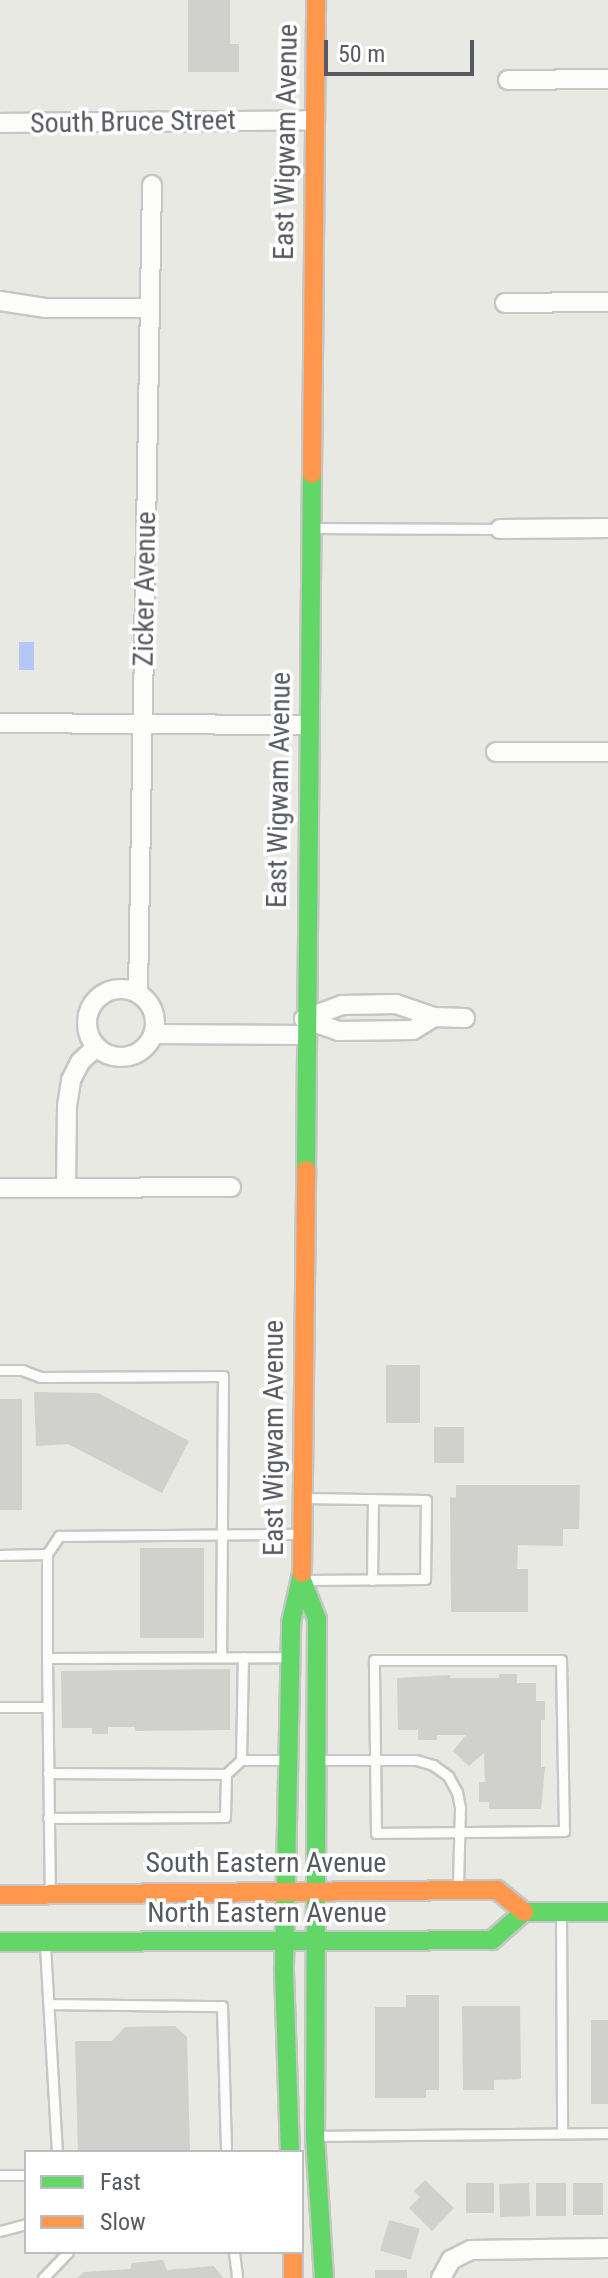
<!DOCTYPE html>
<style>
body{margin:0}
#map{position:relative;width:608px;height:2278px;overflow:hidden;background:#e8e9e2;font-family:"Roboto Condensed",sans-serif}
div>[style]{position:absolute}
.water>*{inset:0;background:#b3c8f6;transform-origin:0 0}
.building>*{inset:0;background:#d0d0cc;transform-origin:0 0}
.roads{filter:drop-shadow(2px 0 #c5c6c5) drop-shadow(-2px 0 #c5c6c5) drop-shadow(0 2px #c5c6c5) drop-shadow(0 -2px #c5c6c5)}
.lane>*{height:9px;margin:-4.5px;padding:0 4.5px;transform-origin:4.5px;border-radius:4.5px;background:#fcfcfb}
.street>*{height:18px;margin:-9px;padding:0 9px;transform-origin:9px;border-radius:9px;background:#fcfcfb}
.street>.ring{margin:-9px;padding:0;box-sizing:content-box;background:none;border:18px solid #fcfcfb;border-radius:50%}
.fast>*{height:18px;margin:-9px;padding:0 9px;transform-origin:9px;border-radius:9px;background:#63d668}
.slow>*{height:18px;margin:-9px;padding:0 9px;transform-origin:9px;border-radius:9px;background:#ff974d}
span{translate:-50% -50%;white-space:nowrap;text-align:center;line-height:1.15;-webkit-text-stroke:7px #fff;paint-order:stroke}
.street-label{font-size:28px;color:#585a61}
.legend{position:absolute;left:24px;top:2150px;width:280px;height:104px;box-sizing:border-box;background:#fff;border:2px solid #bcbdc0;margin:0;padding:10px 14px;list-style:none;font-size:24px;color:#585a61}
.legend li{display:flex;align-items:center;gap:16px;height:40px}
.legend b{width:40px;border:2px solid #bcbdc0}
.scale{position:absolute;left:324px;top:40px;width:150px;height:36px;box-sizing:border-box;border:4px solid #585a61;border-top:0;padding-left:10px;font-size:24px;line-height:28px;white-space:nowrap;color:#585a61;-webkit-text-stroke:6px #fff;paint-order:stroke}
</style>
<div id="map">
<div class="water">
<div style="left:19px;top:642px;width:15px;height:28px"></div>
</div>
<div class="building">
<div style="clip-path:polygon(188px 0,230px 0,230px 44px,239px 44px,239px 72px,188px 72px)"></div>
<div style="left:386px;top:1365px;width:34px;height:58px"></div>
<div style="clip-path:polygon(34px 1392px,98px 1393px,189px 1441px,162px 1493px,68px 1444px,36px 1446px)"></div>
<div style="left:0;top:1399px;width:22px;height:111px"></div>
<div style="left:434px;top:1427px;width:30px;height:36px"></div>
<div style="clip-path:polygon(456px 1485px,580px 1485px,579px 1529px,563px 1529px,563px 1546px,518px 1545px,517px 1569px,528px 1569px,528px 1612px,451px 1612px,450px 1497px,456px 1498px)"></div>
<div style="left:140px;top:1548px;width:64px;height:90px"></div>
<div style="clip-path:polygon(230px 1669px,230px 1730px,135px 1731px,135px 1727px,108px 1727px,108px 1734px,92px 1734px,92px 1728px,62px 1728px,61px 1671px)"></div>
<div style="clip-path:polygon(499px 1674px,517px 1674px,517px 1683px,536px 1683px,536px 1701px,545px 1701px,545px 1720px,541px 1720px,541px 1767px,545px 1767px,541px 1809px,489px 1809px,489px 1802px,479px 1802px,479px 1782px,485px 1782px,484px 1753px,469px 1766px,453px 1751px,466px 1735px,437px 1735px,437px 1740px,418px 1740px,418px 1730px,398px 1730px,397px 1678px,450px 1675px,450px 1678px,499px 1678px)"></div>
<div style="clip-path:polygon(406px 1995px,439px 1995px,439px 2090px,426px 2090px,426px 2098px,375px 2098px,375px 2007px,406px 2007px)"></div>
<div style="clip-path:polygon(462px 2006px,520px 2006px,521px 2079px,494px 2080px,494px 2090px,463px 2090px)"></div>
<div style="left:591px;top:2020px;width:17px;height:84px"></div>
<div style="clip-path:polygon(175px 2026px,187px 2037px,190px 2152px,78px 2152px,75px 2041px,112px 2041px,125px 2027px)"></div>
<div style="clip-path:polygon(425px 2180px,454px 2208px,432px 2231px,409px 2208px,420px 2197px,414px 2191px)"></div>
<div style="left:466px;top:2183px;width:28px;height:30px"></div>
<div style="left:529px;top:2183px;width:33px;height:30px;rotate:88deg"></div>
<div style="left:536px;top:2183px;width:30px;height:33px"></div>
<div style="left:573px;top:2183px;width:30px;height:32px"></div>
<div style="left:389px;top:2220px;width:32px;height:32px;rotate:16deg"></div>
<div style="clip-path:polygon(163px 2260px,167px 2270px,214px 2266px,223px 2278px,77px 2278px,84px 2272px,130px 2269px,132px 2263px)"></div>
<div style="left:407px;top:2270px;width:8px;height:32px;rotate:90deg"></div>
</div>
<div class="roads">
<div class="lane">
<div style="left:312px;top:528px;width:188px;rotate:0.3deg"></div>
<div style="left:0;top:1370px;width:22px"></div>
<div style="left:22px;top:1370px;width:19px;rotate:21deg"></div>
<div style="left:40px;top:1377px;width:183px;rotate:-0.3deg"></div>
<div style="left:223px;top:1376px;width:281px;rotate:90.4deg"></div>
<div style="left:305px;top:1498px;width:121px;rotate:0.9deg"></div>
<div style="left:426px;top:1500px;width:79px;rotate:90.7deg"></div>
<div style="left:425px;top:1579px;width:120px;rotate:179.5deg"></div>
<div style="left:47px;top:1554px;width:104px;rotate:90deg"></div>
<div style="left:47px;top:1658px;width:243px;rotate:-0.2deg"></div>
<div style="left:0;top:1555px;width:47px;rotate:-1.2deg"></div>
<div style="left:47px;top:1554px;width:22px;rotate:-56deg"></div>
<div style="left:59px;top:1536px;width:242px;rotate:-0.5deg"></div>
<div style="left:372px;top:1580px;width:81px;rotate:-89.3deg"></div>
<div style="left:47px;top:1658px;width:231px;rotate:89.3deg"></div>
<div style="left:374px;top:1660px;width:187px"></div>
<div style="left:561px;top:1660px;width:171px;rotate:89deg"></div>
<div style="left:564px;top:1831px;width:188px;rotate:179.4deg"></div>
<div style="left:376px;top:1833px;width:173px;rotate:-90.7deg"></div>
<div style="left:0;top:1707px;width:47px"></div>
<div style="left:241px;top:1760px;width:103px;rotate:-88.9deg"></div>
<div style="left:317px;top:1760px;width:99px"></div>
<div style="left:416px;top:1760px;width:18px;rotate:16deg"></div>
<div style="left:433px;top:1765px;width:19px;rotate:36deg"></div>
<div style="left:448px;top:1776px;width:18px;rotate:61deg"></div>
<div style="left:457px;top:1792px;width:16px;rotate:79deg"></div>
<div style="left:460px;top:1808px;width:79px;rotate:91.5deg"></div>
<div style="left:48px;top:1773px;width:178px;rotate:0.3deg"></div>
<div style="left:226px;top:1774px;width:21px;rotate:-43deg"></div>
<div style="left:241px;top:1760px;width:47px"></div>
<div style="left:48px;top:1818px;width:177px;rotate:-0.3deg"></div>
<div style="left:225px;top:1817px;width:43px;rotate:-88.7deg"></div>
<div style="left:561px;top:1916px;width:216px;rotate:89.7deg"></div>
<div style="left:45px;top:1945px;width:207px;rotate:86.7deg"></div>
<div style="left:51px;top:2004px;width:171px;rotate:0.7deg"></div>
<div style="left:222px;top:2006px;width:146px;rotate:88.4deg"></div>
<div style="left:315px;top:2136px;width:293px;rotate:-0.6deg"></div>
<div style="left:0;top:2175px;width:26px"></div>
<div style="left:0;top:2231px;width:27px;rotate:-15deg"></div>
<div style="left:234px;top:2252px;width:26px;rotate:83deg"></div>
<div style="left:43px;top:2278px;width:36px;rotate:-46deg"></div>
</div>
<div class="street">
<div style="left:508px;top:80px;width:100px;rotate:-0.6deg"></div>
<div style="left:0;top:123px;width:315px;rotate:-0.5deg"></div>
<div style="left:0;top:301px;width:47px;rotate:8.7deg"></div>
<div style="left:46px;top:308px;width:103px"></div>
<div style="left:505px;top:303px;width:103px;rotate:-0.6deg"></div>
<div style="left:500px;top:529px;width:108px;rotate:-0.5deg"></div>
<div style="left:0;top:723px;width:307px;rotate:0.4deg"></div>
<div style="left:496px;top:752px;width:112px"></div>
<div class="ring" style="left:87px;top:989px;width:50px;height:50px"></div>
<div style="left:138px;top:993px;width:808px;rotate:-89.01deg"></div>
<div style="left:304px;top:1019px;width:40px;rotate:-20.2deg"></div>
<div style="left:342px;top:1005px;width:54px;rotate:-1.1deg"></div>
<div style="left:396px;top:1004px;width:40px;rotate:18.9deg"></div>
<div style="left:434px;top:1017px;width:31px;rotate:2deg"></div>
<div style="left:304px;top:1019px;width:37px;rotate:19deg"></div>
<div style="left:339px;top:1031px;width:74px;rotate:-0.8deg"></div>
<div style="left:413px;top:1030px;width:25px;rotate:-32deg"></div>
<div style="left:154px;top:1034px;width:150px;rotate:0.4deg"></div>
<div style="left:0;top:1188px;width:231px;rotate:-0.2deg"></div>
<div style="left:66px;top:1188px;width:82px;rotate:-89.3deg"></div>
<div style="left:67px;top:1106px;width:26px;rotate:-81deg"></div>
<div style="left:71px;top:1080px;width:20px;rotate:-63deg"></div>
<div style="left:80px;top:1062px;width:22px;rotate:-43deg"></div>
<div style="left:441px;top:2278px;width:21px;rotate:-61deg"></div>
<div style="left:451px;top:2260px;width:22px;rotate:-27deg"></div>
<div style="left:471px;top:2250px;width:137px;rotate:-0.8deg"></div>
</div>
<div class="fast">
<div style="left:306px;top:1170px;width:696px;rotate:-89.51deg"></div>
<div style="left:302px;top:1580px;width:42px;rotate:69deg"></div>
<div style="left:317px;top:1619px;width:517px;rotate:90.22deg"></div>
<div style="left:315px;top:2136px;width:142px;rotate:86.4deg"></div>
<div style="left:524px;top:1912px;width:84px"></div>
<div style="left:0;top:1942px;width:492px;rotate:-0.2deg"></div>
<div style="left:492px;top:1940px;width:43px;rotate:-41.2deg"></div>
<div style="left:290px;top:2152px;width:185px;rotate:-91.9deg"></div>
<div style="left:284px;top:1967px;width:344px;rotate:-88.8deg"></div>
<div style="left:291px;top:1623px;width:51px;rotate:-77.6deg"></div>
</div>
<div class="slow">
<div style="left:312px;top:474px;width:474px;rotate:-89.5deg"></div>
<div style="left:302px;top:1573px;width:403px;rotate:-89.4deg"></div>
<div style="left:0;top:1895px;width:497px;rotate:-0.6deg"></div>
<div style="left:497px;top:1890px;width:35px;rotate:39deg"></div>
<div style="left:293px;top:2252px;width:26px;rotate:90deg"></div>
</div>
</div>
<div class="street-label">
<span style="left:133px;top:122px;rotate:-1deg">South Bruce Street</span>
<span style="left:286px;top:142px;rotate:-89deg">East Wigwam Avenue</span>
<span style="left:145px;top:589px;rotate:-89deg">Zicker Avenue</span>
<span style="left:279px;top:790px;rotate:-89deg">East Wigwam Avenue</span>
<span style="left:274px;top:1438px;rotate:-90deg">East Wigwam Avenue</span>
<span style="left:266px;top:1863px">South Eastern Avenue</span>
<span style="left:267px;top:1913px">North Eastern Avenue</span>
</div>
<ul class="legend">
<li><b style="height:10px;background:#63d668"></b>Fast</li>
<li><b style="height:10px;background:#ff974d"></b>Slow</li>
</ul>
<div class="scale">50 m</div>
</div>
